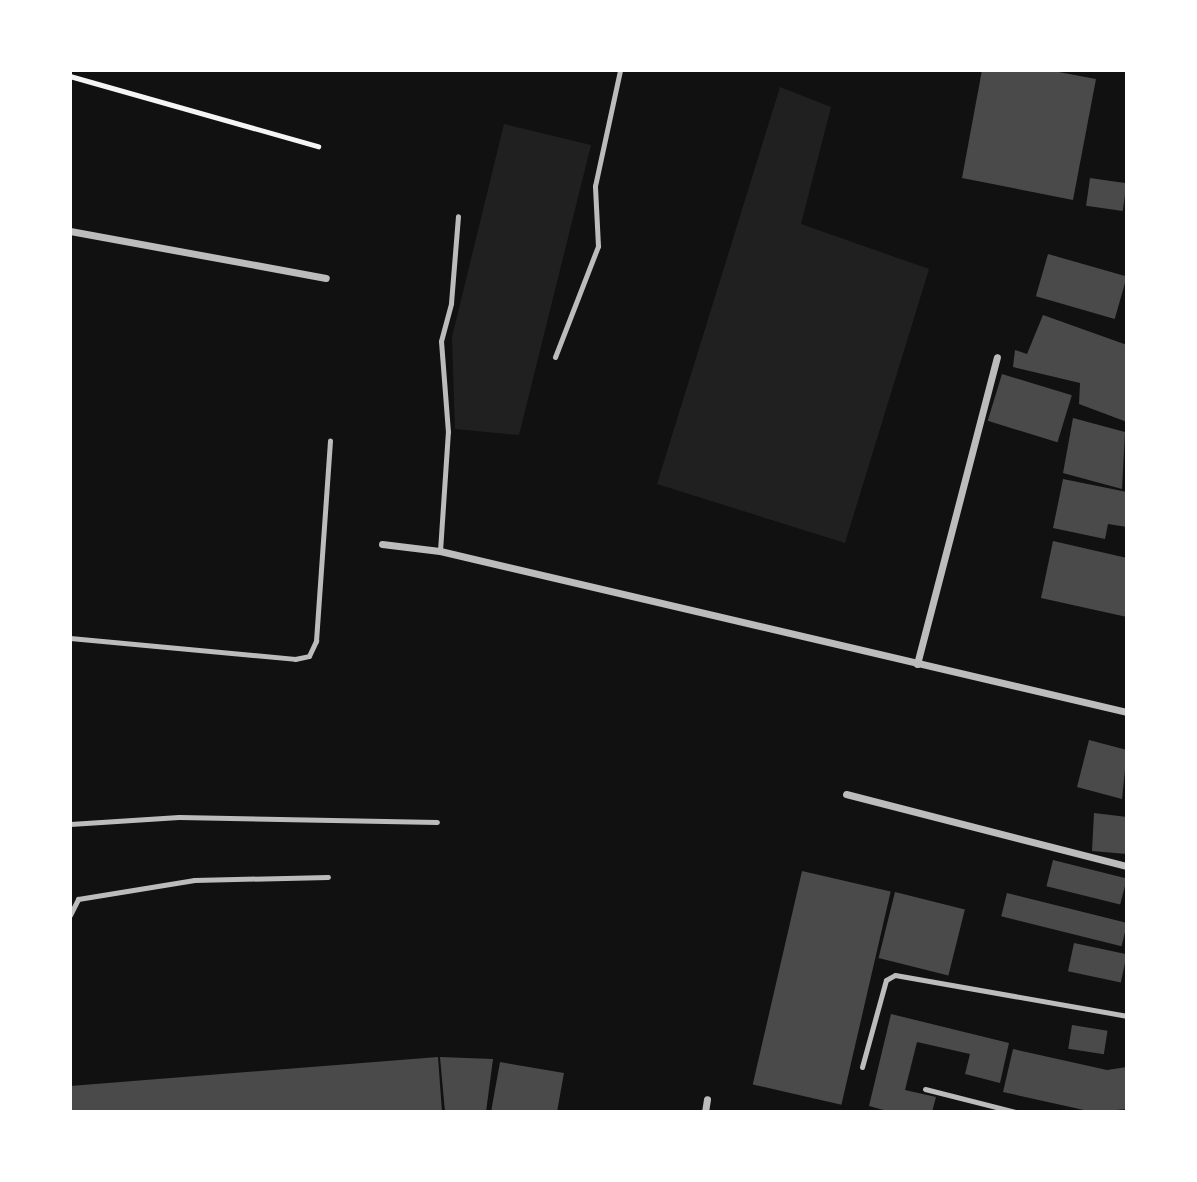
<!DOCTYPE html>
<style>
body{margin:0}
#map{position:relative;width:1197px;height:1182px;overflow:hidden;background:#111;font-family:"Nunito Sans",sans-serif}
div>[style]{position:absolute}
.green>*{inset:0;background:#202020}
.building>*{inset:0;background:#4a4a4a;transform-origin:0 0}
.path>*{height:4.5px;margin:-2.25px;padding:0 2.25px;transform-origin:2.25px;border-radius:2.25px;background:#f5f5f5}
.service>*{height:5px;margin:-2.5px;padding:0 2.5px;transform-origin:2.5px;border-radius:2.5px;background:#bcbcbc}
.minor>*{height:7px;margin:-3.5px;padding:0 3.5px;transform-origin:3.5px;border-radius:3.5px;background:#bcbcbc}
span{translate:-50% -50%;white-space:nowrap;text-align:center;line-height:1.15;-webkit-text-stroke:7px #fff;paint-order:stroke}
.frame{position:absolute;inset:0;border:72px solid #fff;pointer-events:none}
</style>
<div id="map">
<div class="green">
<div style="clip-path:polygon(780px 87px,831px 107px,801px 224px,929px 269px,845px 543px,657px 484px)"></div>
<div style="clip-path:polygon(504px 124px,591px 145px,519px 435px,455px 429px,452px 337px)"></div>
</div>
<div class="building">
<div style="clip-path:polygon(982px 70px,1048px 70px,1096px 79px,1073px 200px,962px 178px)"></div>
<div style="left:1090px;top:178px;width:37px;height:28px;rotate:8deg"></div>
<div style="left:1048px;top:254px;width:82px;height:44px;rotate:16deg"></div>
<div style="clip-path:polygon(1043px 315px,1127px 345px,1127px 422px,1079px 404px,1080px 383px,1013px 367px,1015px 350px,1027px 354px)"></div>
<div style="left:1002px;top:374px;width:73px;height:49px;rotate:17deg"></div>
<div style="clip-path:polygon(1073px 418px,1125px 432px,1122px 489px,1063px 473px)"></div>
<div style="clip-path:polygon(1063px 479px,1127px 492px,1127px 527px,1108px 524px,1105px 539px,1053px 528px)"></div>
<div style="clip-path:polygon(1053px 541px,1127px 558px,1127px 617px,1041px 598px)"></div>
<div style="clip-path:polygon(1089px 740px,1127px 750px,1122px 799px,1077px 787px)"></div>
<div style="clip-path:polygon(1094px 813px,1127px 817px,1127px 854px,1092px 851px)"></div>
<div style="left:1053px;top:860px;width:76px;height:27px;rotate:14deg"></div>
<div style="left:802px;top:871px;width:91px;height:219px;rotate:13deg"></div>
<div style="left:895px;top:892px;width:72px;height:68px;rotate:14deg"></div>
<div style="left:1007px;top:893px;width:124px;height:24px;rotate:14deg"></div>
<div style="left:1074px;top:943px;width:54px;height:29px;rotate:12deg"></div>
<div style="clip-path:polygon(891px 1014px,1009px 1043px,1000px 1083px,965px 1074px,970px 1054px,917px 1042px,905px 1090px,936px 1097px,932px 1112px,891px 1112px,869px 1106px)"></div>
<div style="left:1072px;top:1025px;width:36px;height:24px;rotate:9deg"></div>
<div style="clip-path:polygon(1013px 1049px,1107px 1070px,1127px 1067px,1127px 1109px,1093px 1112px,1003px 1092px)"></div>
<div style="clip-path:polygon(438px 1057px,442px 1112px,70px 1112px,70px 1086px)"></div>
<div style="clip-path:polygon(440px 1057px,493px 1059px,486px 1112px,445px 1112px)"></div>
<div style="clip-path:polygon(500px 1062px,564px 1073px,557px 1112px,491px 1112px)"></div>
</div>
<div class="path">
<div style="left:70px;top:76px;width:258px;rotate:15.8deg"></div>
</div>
<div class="service">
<div style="left:555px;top:357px;width:119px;rotate:-68.8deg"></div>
<div style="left:598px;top:246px;width:60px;rotate:-92.9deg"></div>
<div style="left:595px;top:186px;width:119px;rotate:-77.8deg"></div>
<div style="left:440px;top:551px;width:119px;rotate:-86.2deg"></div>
<div style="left:448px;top:432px;width:91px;rotate:-94.4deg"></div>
<div style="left:441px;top:341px;width:39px;rotate:-75deg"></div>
<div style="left:451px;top:303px;width:87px;rotate:-85.4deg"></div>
<div style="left:70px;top:638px;width:226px;rotate:5.3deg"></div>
<div style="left:295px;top:659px;width:14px;rotate:-12deg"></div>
<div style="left:309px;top:656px;width:17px;rotate:-65deg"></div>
<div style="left:316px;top:641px;width:201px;rotate:-86deg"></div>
<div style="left:70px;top:824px;width:109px;rotate:-3.7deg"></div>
<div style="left:179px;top:817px;width:258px;rotate:1.1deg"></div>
<div style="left:70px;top:915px;width:18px;rotate:-63deg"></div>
<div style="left:78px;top:899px;width:118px;rotate:-9.3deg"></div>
<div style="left:194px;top:880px;width:134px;rotate:-1.3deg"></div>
<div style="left:862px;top:1067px;width:90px;rotate:-74.6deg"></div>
<div style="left:886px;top:980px;width:10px;rotate:-29deg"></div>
<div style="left:895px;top:975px;width:236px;rotate:10deg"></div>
<div style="left:925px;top:1089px;width:94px;rotate:14.2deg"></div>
</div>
<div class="minor">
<div style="left:70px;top:231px;width:260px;rotate:10.4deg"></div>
<div style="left:382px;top:544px;width:58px;rotate:6.9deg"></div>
<div style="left:440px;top:551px;width:706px;rotate:13.19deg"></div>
<div style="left:917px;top:664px;width:317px;rotate:-75.4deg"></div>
<div style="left:846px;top:794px;width:290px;rotate:14.4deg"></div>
<div style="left:705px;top:1112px;width:13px;rotate:-81deg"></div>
</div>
<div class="frame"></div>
</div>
